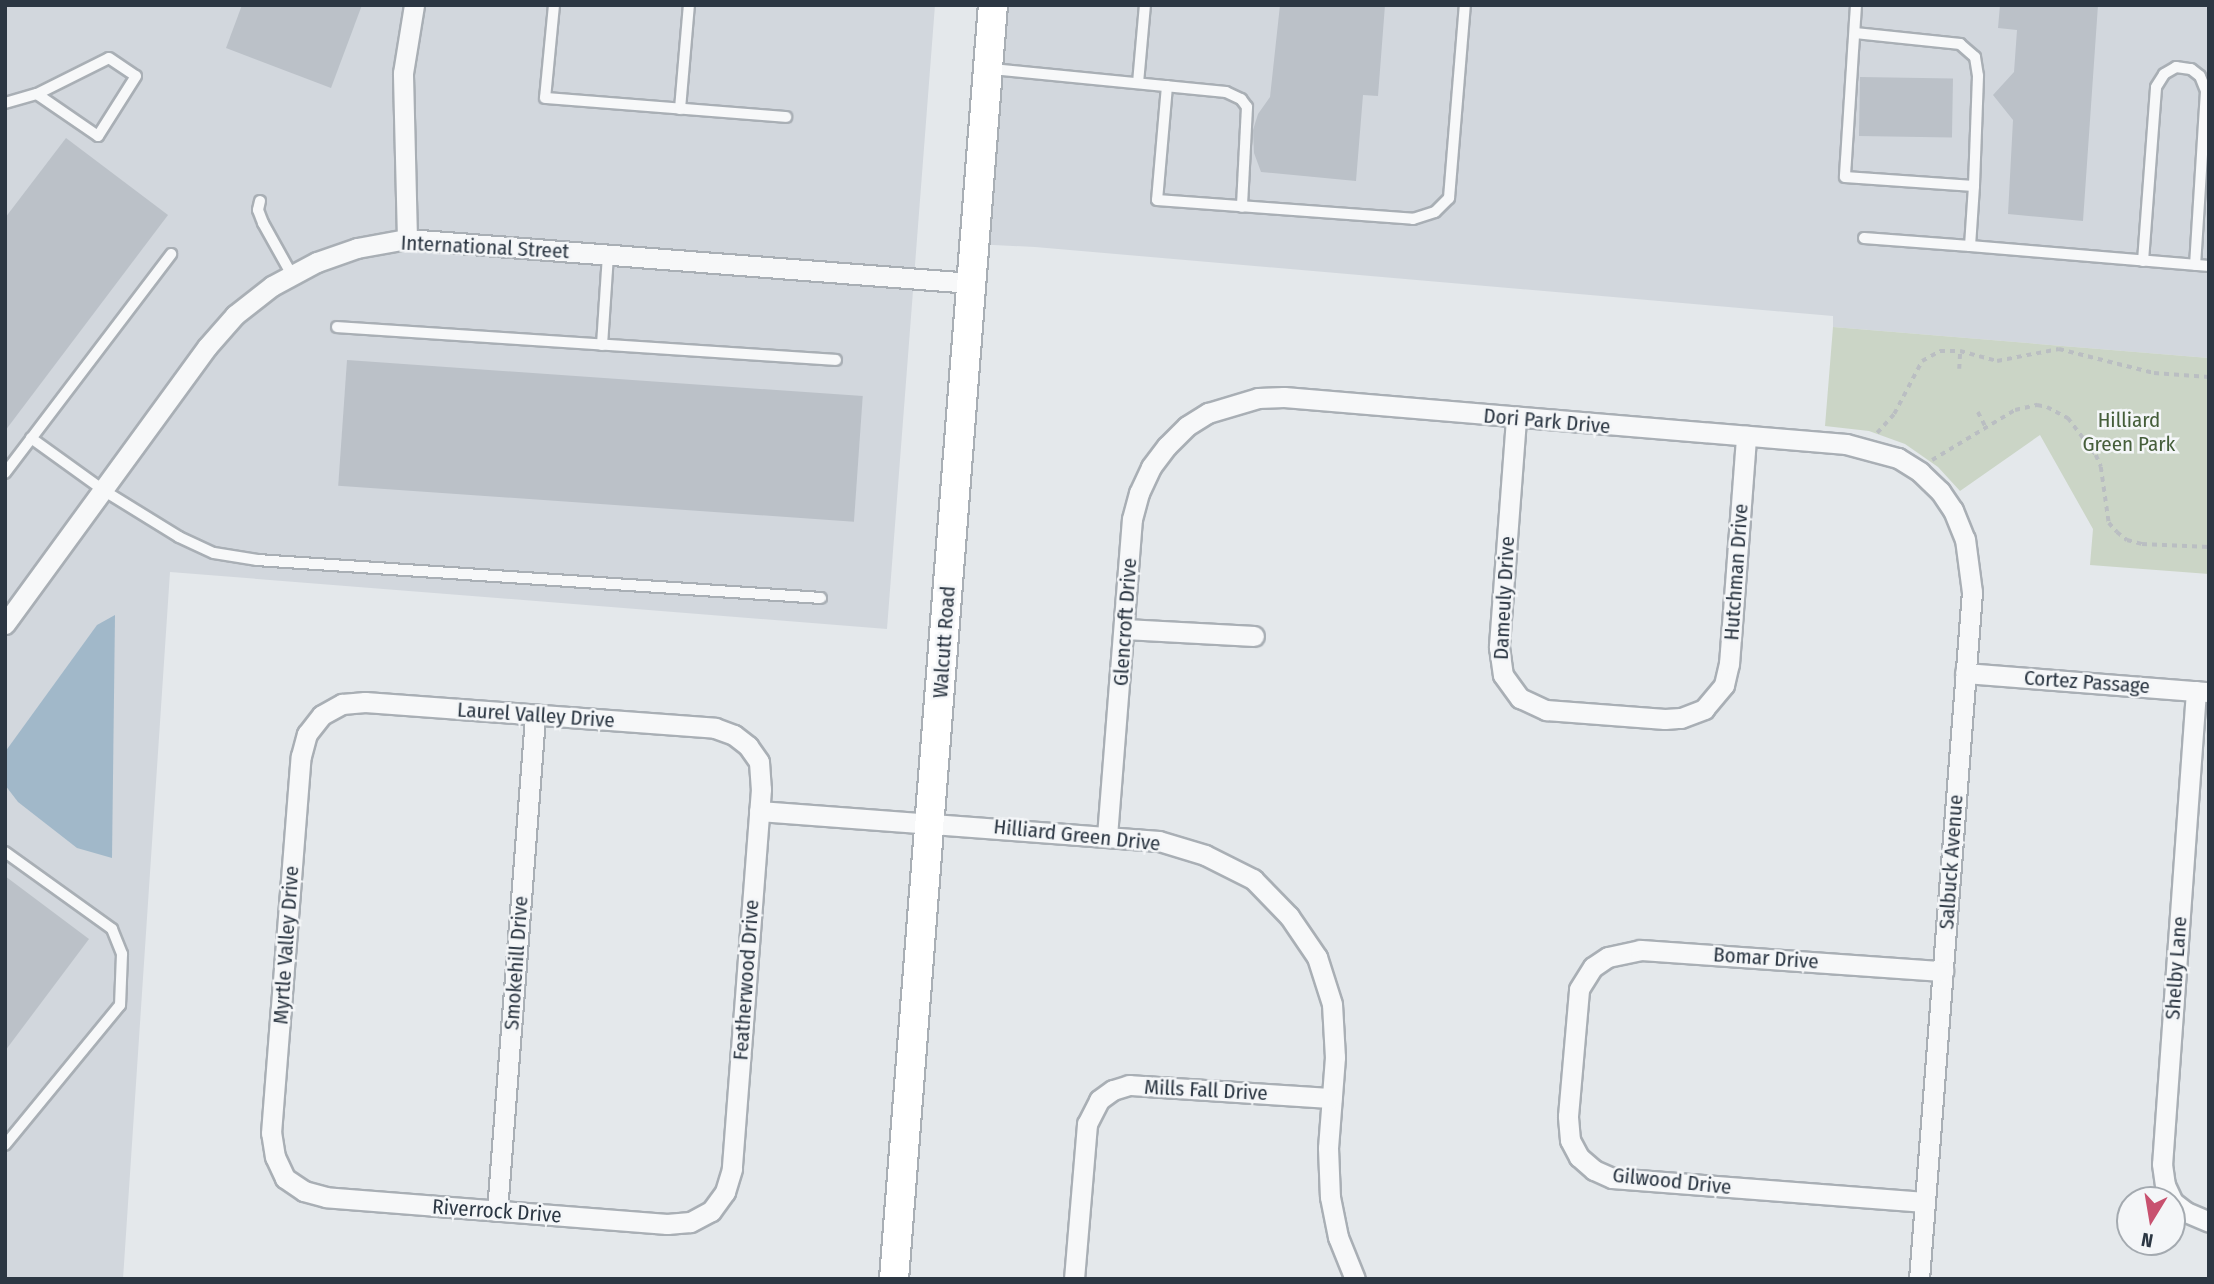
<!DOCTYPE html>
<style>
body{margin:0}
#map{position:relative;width:2214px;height:1284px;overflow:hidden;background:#e4e8eb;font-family:"Fira Sans Condensed",sans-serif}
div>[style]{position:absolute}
.built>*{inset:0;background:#d2d7dd}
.green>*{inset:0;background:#cbd5c6}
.water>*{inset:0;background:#a1b8c9}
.building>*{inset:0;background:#bbc1c8;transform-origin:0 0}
.path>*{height:3.5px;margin-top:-1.75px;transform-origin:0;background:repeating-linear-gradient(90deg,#babec2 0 5px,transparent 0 10px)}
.roads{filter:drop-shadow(2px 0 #a9afb5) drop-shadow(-2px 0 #a9afb5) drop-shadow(0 2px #a9afb5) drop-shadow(0 -2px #a9afb5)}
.lane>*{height:10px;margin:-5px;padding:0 5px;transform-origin:5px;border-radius:5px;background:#f7f8f9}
.street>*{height:19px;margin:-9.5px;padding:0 9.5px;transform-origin:9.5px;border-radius:9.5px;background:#f7f8f9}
.secondary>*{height:28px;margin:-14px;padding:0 14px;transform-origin:14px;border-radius:14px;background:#fff}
span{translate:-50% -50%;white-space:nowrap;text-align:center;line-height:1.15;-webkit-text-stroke:5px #f4f6f8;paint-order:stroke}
.street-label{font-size:21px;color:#2c3743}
.park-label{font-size:21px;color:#455e3a}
.frame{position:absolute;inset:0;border:7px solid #2c3743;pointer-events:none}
.north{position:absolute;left:2116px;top:1186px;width:70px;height:70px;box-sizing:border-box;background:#f4f6f8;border:2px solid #a4aab0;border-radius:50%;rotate:191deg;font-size:19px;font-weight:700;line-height:28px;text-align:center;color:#2c3743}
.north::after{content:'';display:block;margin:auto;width:24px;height:32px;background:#c8516f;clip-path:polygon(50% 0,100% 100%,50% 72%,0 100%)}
</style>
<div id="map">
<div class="built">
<div style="clip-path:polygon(5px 5px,935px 5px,887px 629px,170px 572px,123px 1279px,5px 1279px)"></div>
<div style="clip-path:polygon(993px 5px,2209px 5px,2209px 358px,1833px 327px,1833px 316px,1035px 247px,974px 244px)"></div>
</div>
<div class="green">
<div style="clip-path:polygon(1833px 327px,2209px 358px,2209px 574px,2090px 565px,2093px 529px,2040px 435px,1960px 491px,1938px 467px,1905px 444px,1869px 431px,1825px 426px)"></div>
</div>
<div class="water">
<div style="clip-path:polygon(115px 615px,112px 858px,77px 848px,18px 802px,5px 785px,5px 752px,97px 625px)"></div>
</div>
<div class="building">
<div style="clip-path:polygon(242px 5px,362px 5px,331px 88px,226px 48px)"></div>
<div style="clip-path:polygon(1280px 5px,1385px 5px,1378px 96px,1363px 95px,1356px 181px,1261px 172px,1254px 153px,1253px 130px,1258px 114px,1270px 97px)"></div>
<div style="clip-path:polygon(2000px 5px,2098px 5px,2083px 221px,2008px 214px,2013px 120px,1993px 95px,2014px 72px,2017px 30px,1998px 28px)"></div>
<div style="left:1860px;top:77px;width:93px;height:59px;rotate:1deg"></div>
<div style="clip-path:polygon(66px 138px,168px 215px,5px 431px,5px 218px)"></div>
<div style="left:347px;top:360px;width:517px;height:126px;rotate:4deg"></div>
<div style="clip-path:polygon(5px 876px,89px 939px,5px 1051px)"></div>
</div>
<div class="path">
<div style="left:1959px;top:369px;width:18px;rotate:-87deg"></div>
<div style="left:1978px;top:412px;width:18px;rotate:63deg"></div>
<div style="left:1877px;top:433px;width:25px;rotate:-48deg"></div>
<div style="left:1894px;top:414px;width:60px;rotate:-62.2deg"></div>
<div style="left:1922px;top:361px;width:21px;rotate:-29deg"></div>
<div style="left:1940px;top:351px;width:20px"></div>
<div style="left:1960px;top:351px;width:38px;rotate:15deg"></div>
<div style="left:1997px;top:361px;width:63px;rotate:-11deg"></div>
<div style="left:2059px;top:349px;width:98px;rotate:14.2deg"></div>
<div style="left:2154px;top:373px;width:55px;rotate:4.2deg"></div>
<div style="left:1932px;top:460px;width:97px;rotate:-31.1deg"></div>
<div style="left:2015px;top:410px;width:23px;rotate:-13deg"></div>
<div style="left:2037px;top:405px;width:10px;rotate:11deg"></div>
<div style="left:2047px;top:407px;width:24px;rotate:28deg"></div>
<div style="left:2068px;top:418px;width:46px;rotate:52.9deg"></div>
<div style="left:2096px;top:455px;width:13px;rotate:67deg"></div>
<div style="left:2101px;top:467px;width:57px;rotate:81.9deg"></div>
<div style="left:2109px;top:523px;width:12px;rotate:48deg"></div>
<div style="left:2117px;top:532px;width:13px;rotate:39deg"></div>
<div style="left:2127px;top:540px;width:16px;rotate:15deg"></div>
<div style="left:2142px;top:544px;width:67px;rotate:2.6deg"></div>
</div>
<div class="roads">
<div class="lane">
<div style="left:554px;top:5px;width:93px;rotate:95.5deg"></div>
<div style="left:545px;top:98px;width:242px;rotate:4.5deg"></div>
<div style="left:1856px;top:5px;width:172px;rotate:93.7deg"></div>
<div style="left:1845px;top:177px;width:129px;rotate:4deg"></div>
<div style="left:1974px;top:186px;width:60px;rotate:93.8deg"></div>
<div style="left:1970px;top:246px;width:240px;rotate:4.8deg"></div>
<div style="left:1855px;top:33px;width:106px;rotate:6deg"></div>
<div style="left:1960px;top:44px;width:20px;rotate:41deg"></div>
<div style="left:1975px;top:57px;width:19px;rotate:81deg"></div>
<div style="left:1978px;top:76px;width:110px;rotate:92.1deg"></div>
<div style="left:992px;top:69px;width:235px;rotate:5.6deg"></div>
<div style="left:1226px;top:92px;width:17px;rotate:25deg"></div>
<div style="left:1241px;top:99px;width:10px;rotate:53deg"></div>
<div style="left:1247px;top:107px;width:100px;rotate:92.9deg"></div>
<div style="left:1138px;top:83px;width:78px;rotate:-84.9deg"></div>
<div style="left:1167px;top:86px;width:114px;rotate:95deg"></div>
<div style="left:1157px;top:200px;width:257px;rotate:4.2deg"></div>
<div style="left:1413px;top:219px;width:23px;rotate:-18deg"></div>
<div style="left:1435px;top:212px;width:20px;rotate:-45deg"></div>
<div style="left:1449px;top:198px;width:194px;rotate:-85.3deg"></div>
<div style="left:5px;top:103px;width:33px;rotate:-16deg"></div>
<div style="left:37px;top:94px;width:80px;rotate:-26.6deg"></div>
<div style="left:109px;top:58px;width:32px;rotate:34deg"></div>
<div style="left:136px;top:76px;width:71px;rotate:122.3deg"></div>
<div style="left:98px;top:136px;width:74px;rotate:-145.5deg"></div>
<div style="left:680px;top:109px;width:104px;rotate:-85.1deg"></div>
<div style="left:260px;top:201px;width:9px;rotate:103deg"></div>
<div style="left:258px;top:210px;width:14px;rotate:69deg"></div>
<div style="left:263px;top:223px;width:60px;rotate:60.9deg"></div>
<div style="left:1864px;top:238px;width:106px;rotate:4.3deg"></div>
<div style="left:2143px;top:261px;width:174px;rotate:-85.7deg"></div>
<div style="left:2156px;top:87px;width:15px;rotate:-58deg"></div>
<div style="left:2164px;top:74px;width:14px;rotate:-30deg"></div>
<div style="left:2176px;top:67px;width:15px;rotate:8deg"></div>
<div style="left:2191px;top:69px;width:11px;rotate:38deg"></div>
<div style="left:2200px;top:76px;width:16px;rotate:68deg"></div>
<div style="left:2206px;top:91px;width:174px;rotate:93.6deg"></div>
<div style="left:337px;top:327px;width:500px;rotate:3.78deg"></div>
<div style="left:602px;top:345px;width:90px;rotate:-86.2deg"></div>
<div style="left:31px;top:438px;width:89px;rotate:35.8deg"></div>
<div style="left:103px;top:490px;width:89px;rotate:31.7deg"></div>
<div style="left:179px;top:537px;width:38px;rotate:25deg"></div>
<div style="left:214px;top:553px;width:44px;rotate:9.2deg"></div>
<div style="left:257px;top:560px;width:565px;rotate:3.85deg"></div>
<div style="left:5px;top:473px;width:275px;rotate:-52.8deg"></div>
<div style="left:5px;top:852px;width:132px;rotate:35.7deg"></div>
<div style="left:112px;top:929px;width:27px;rotate:68deg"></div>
<div style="left:122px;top:954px;width:51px;rotate:92.2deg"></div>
<div style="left:120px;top:1005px;width:181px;rotate:129.4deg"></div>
</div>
<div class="street">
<div style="left:407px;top:239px;width:166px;rotate:-91.4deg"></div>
<div style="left:403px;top:73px;width:69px;rotate:-80.8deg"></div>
<div style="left:1516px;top:419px;width:229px;rotate:94.3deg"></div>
<div style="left:1499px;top:647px;width:28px;rotate:82deg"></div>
<div style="left:1503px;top:675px;width:29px;rotate:54deg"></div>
<div style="left:1520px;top:698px;width:29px;rotate:25deg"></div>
<div style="left:1546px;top:710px;width:119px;rotate:4.3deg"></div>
<div style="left:1665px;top:719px;width:16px;rotate:-4deg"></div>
<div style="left:1681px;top:718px;width:25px;rotate:-21deg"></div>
<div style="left:1704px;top:709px;width:31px;rotate:-50deg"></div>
<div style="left:1724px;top:685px;width:22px;rotate:-77deg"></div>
<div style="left:1729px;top:664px;width:229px;rotate:-85.7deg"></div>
<div style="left:5px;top:624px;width:343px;rotate:-53.9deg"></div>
<div style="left:207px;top:347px;width:43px;rotate:-48.8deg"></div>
<div style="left:235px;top:315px;width:47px;rotate:-38.1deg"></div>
<div style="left:272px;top:286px;width:51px;rotate:-28.1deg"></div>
<div style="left:317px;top:262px;width:42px;rotate:-19.3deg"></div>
<div style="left:357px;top:248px;width:51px;rotate:-10.2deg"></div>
<div style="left:407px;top:239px;width:566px;rotate:4.46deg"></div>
<div style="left:1125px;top:629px;width:129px;rotate:3.1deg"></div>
<div style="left:1965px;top:673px;width:244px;rotate:4.5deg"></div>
<div style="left:2196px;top:691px;width:474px;rotate:94.1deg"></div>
<div style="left:2162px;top:1164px;width:21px;rotate:82deg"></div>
<div style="left:2165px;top:1185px;width:19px;rotate:65deg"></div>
<div style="left:2173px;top:1202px;width:16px;rotate:38deg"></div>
<div style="left:2186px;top:1212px;width:25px;rotate:23deg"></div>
<div style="left:365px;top:702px;width:351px;rotate:4.2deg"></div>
<div style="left:715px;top:728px;width:20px;rotate:20deg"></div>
<div style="left:734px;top:735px;width:18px;rotate:38deg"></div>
<div style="left:748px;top:746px;width:19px;rotate:55deg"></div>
<div style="left:759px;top:762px;width:27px;rotate:86deg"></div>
<div style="left:761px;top:789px;width:381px;rotate:94.4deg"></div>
<div style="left:732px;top:1169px;width:24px;rotate:107deg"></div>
<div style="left:725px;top:1192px;width:24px;rotate:126deg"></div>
<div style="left:711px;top:1211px;width:24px;rotate:152deg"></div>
<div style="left:690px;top:1222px;width:23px;rotate:175deg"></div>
<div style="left:667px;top:1224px;width:342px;rotate:-175.5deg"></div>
<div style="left:326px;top:1197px;width:23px;rotate:-165deg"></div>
<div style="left:304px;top:1191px;width:23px;rotate:-146deg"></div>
<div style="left:285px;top:1178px;width:23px;rotate:-115deg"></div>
<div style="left:275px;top:1157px;width:24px;rotate:-99deg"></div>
<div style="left:271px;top:1133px;width:378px;rotate:-85.5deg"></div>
<div style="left:301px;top:756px;width:23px;rotate:-75deg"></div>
<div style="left:307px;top:734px;width:24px;rotate:-52deg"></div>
<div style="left:322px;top:715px;width:23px;rotate:-29deg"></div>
<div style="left:342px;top:704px;width:23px;rotate:-5deg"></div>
<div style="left:759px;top:811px;width:401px;rotate:4.3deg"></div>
<div style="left:1159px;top:841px;width:48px;rotate:16.9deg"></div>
<div style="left:1205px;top:855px;width:54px;rotate:26.6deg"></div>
<div style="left:1253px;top:879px;width:52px;rotate:45.8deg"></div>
<div style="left:1289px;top:916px;width:50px;rotate:55.7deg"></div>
<div style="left:1317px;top:957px;width:49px;rotate:72.3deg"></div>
<div style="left:1332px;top:1004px;width:53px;rotate:86.8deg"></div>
<div style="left:1335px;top:1057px;width:91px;rotate:94.4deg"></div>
<div style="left:1328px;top:1148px;width:49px;rotate:87.7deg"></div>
<div style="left:1330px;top:1197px;width:41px;rotate:78.7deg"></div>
<div style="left:1338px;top:1237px;width:45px;rotate:68deg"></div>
<div style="left:1107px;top:836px;width:318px;rotate:-85.5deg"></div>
<div style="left:1132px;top:519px;width:27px;rotate:-75deg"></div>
<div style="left:1139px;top:493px;width:29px;rotate:-65deg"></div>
<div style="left:1151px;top:467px;width:26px;rotate:-53deg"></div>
<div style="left:1167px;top:446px;width:28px;rotate:-45deg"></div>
<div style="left:1187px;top:426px;width:25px;rotate:-32deg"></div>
<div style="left:1208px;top:413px;width:52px;rotate:-16.7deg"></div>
<div style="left:1258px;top:398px;width:26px;rotate:-2deg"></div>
<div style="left:1284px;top:397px;width:564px;rotate:4.78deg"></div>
<div style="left:1846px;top:444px;width:54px;rotate:15.1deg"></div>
<div style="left:1898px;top:458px;width:26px;rotate:32deg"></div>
<div style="left:1920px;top:472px;width:28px;rotate:44deg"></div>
<div style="left:1940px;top:491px;width:23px;rotate:56deg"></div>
<div style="left:1953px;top:510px;width:31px;rotate:68deg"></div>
<div style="left:1965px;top:539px;width:53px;rotate:82.5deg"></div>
<div style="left:1972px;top:592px;width:689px;rotate:94.41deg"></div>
<div style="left:1925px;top:1202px;width:314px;rotate:-175.6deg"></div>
<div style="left:1612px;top:1178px;width:20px;rotate:-156deg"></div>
<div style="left:1594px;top:1170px;width:20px;rotate:-139deg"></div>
<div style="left:1579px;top:1157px;width:19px;rotate:-118deg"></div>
<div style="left:1570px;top:1140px;width:24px;rotate:-95deg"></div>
<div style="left:1568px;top:1116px;width:127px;rotate:-85deg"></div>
<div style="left:1579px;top:989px;width:26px;rotate:-58deg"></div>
<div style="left:1593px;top:967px;width:18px;rotate:-34deg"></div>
<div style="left:1608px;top:957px;width:33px;rotate:-12deg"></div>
<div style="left:1640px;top:950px;width:304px;rotate:4deg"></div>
<div style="left:497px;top:1211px;width:497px;rotate:-85.6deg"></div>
<div style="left:1074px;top:1279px;width:156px;rotate:-85.2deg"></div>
<div style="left:1087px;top:1124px;width:27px;rotate:-63deg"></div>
<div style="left:1099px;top:1100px;width:17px;rotate:-36deg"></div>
<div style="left:1113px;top:1090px;width:17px;rotate:-17deg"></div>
<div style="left:1129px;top:1085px;width:203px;rotate:3.7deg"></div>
</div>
<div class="secondary">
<div style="left:894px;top:1279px;width:1278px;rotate:-85.56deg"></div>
</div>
</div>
<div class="street-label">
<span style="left:485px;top:247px;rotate:3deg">International Street</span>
<span style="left:1547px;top:421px;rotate:5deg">Dori Park Drive</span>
<span style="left:1736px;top:572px;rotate:-86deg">Hutchman Drive</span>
<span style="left:1504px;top:598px;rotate:-87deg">Dameuly Drive</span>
<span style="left:1125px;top:622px;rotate:-86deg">Glencroft Drive</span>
<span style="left:944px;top:642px;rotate:-86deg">Walcutt Road</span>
<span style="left:2087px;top:682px;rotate:4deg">Cortez Passage</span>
<span style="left:536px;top:715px;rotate:4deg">Laurel Valley Drive</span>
<span style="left:1077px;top:835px;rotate:6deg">Hilliard Green Drive</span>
<span style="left:1951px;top:862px;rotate:-86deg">Salbuck Avenue</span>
<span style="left:286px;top:945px;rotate:-86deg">Myrtle Valley Drive</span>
<span style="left:1766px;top:958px;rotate:4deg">Bomar Drive</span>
<span style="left:516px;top:963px;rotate:-86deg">Smokehill Drive</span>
<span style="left:2176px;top:968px;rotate:-86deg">Shelby Lane</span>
<span style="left:746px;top:980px;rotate:-86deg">Featherwood Drive</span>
<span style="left:1206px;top:1090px;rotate:3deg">Mills Fall Drive</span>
<span style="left:1672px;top:1181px;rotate:6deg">Gilwood Drive</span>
<span style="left:497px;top:1211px;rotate:4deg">Riverrock Drive</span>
</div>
<div class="park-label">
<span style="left:2129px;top:432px">Hilliard<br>Green Park</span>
</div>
<div class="frame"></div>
<div class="north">N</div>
</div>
